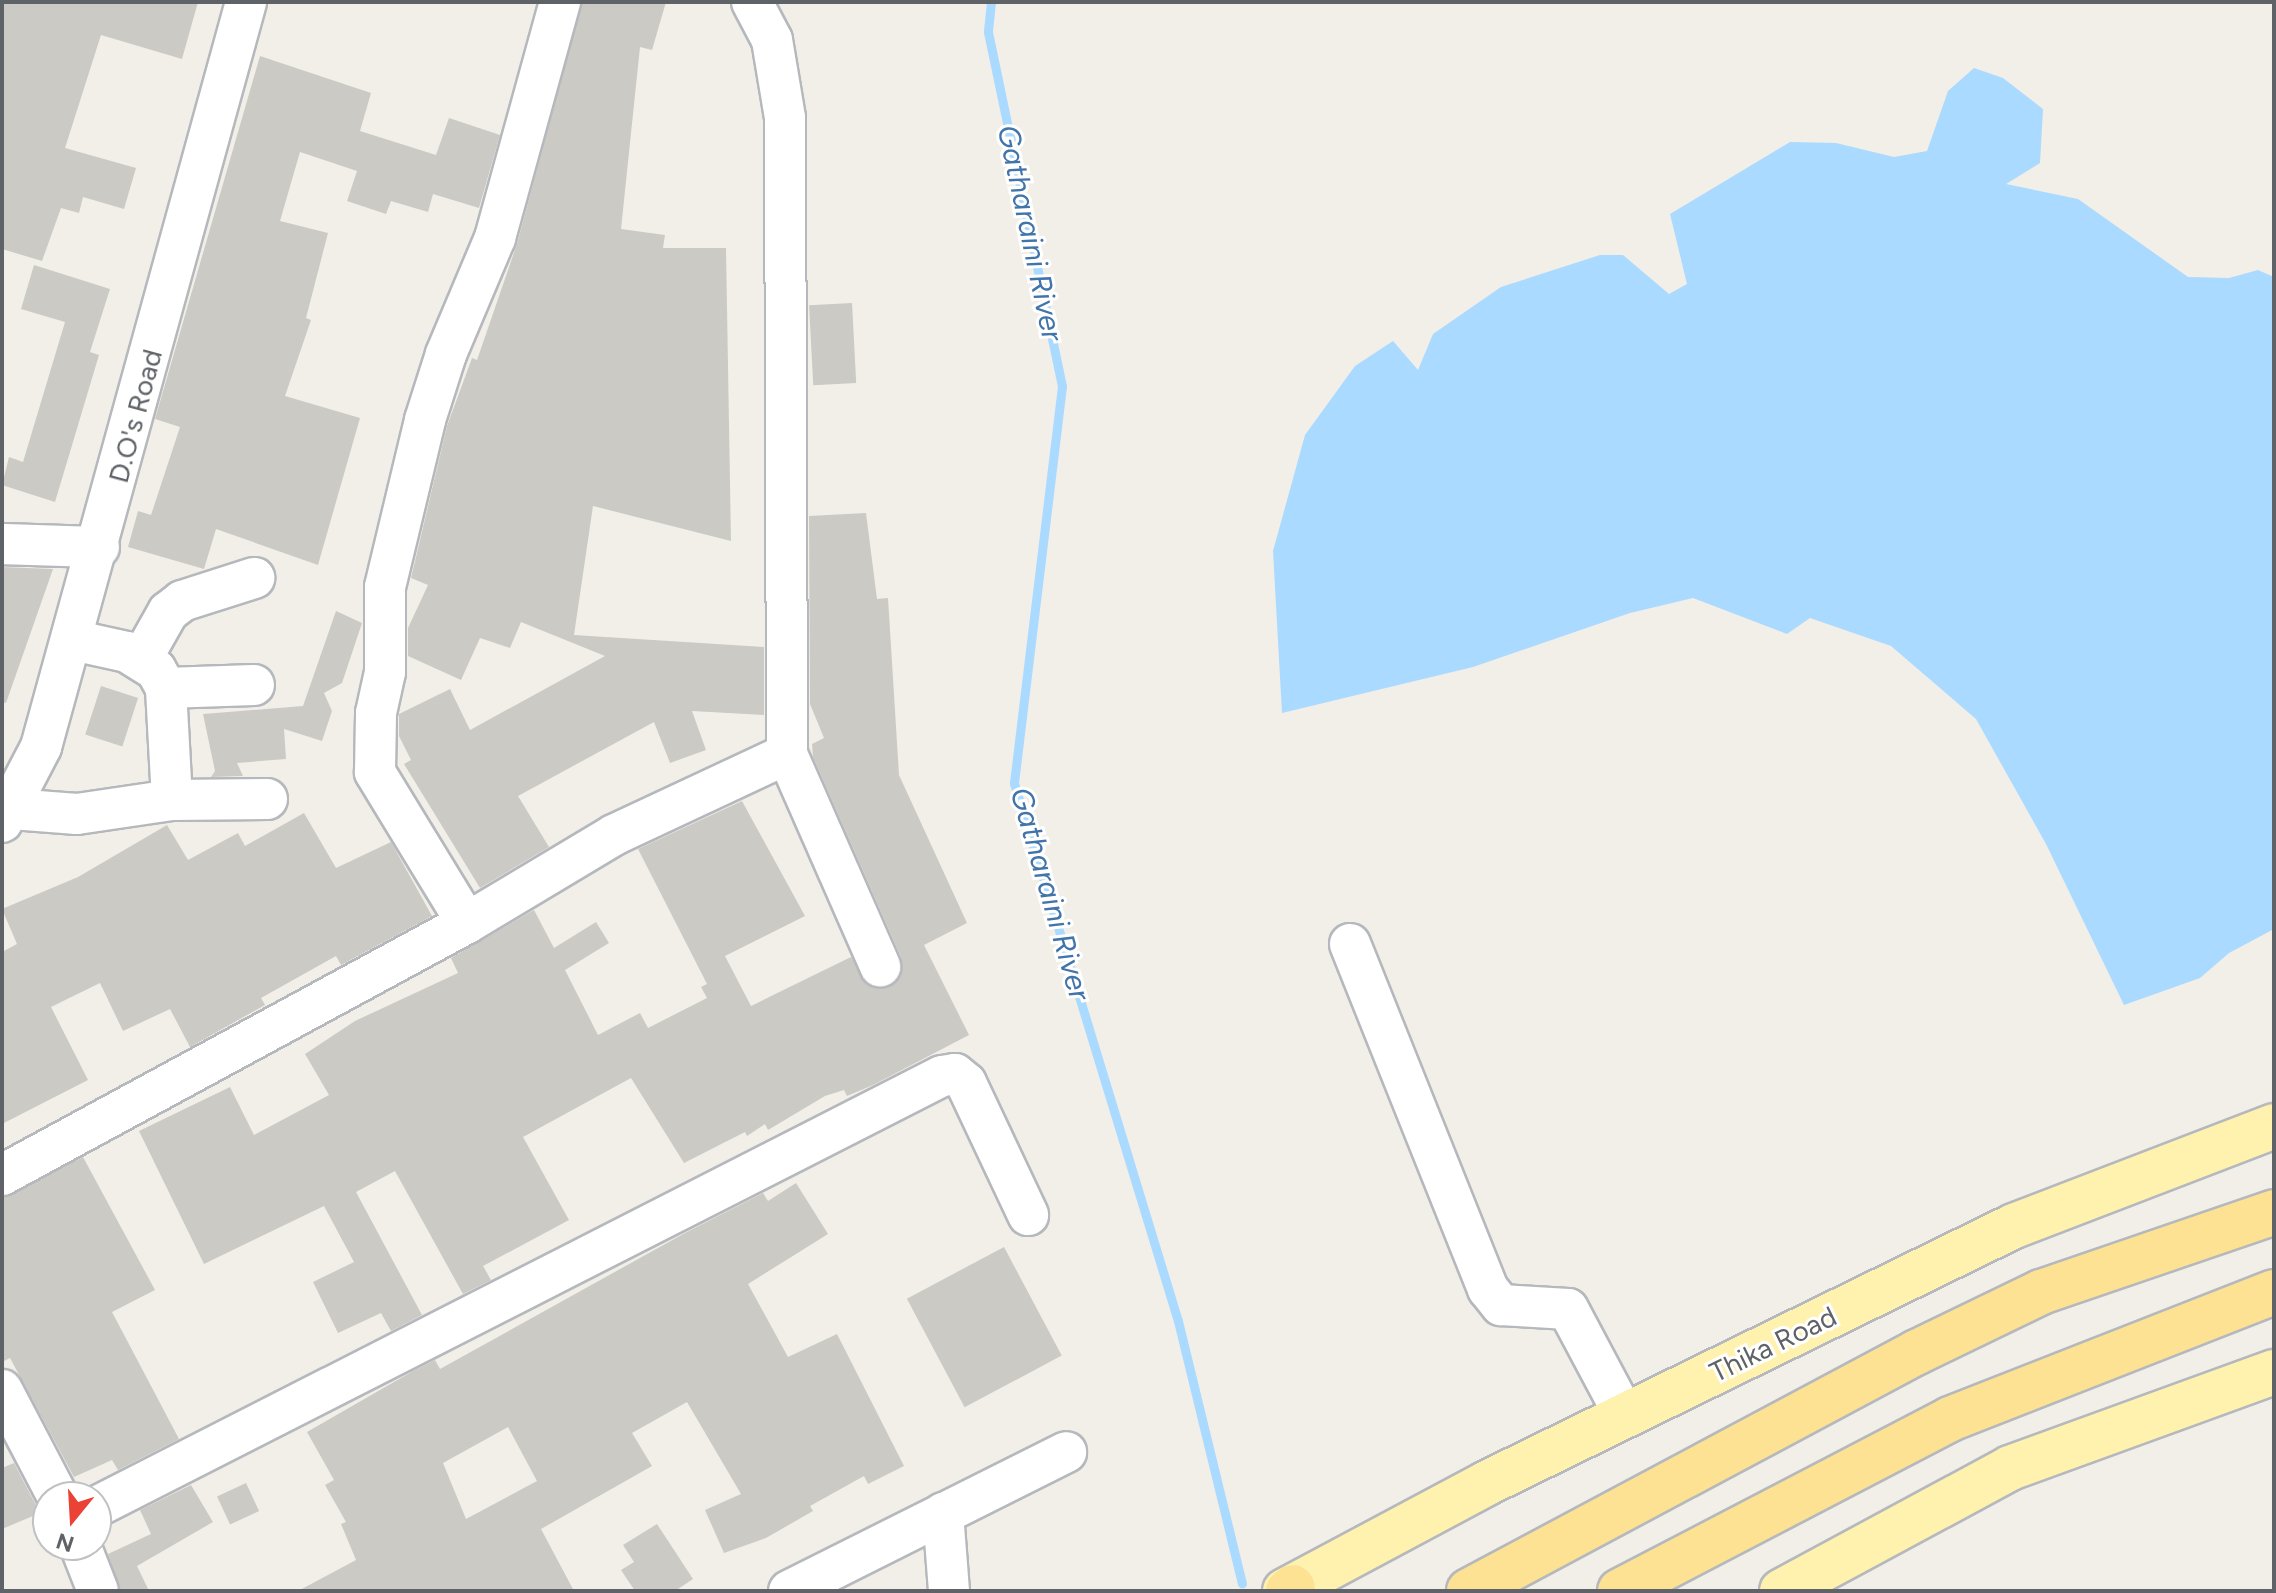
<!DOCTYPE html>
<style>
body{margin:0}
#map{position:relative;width:2276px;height:1593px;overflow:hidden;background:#f1efe8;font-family:Figtree,sans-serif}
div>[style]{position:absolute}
.water>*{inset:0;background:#aadaff}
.stream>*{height:9px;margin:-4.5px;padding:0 4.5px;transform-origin:4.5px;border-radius:4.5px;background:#aadaff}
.building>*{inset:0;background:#cccac5;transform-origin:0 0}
.roads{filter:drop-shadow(2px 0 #b5b8bc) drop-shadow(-2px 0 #b5b8bc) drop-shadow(0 2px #b5b8bc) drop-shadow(0 -2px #b5b8bc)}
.minor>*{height:40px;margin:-20px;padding:0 20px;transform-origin:20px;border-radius:20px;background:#fff}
.major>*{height:44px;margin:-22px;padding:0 22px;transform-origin:22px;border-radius:22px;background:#fff2af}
.highway>*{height:44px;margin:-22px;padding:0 22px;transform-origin:22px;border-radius:22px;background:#fde293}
span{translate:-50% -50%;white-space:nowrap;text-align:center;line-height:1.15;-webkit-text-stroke:6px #fff;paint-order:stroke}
.street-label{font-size:28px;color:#5f6368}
.water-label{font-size:30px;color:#4174aa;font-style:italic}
.frame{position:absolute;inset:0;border:4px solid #5f6368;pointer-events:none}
.north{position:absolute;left:32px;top:1481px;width:80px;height:80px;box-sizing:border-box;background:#fff;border:2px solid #bfc1c3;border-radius:50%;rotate:198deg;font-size:22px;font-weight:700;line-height:32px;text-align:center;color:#5f6368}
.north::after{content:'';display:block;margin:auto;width:28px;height:36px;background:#ea4335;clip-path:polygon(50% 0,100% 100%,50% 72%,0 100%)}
</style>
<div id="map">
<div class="water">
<div style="clip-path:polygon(1974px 68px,2003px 78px,2043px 109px,2040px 163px,2006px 184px,2078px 199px,2188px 277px,2229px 278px,2258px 270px,2274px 277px,2274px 929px,2229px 953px,2200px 978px,2124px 1005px,2046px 844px,1976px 719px,1891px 646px,1810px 618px,1787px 634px,1693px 598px,1630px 613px,1473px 667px,1282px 713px,1273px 551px,1305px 435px,1355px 366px,1393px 341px,1418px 370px,1433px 334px,1501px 287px,1600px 255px,1623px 255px,1669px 294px,1687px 284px,1670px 214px,1790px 142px,1836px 143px,1894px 157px,1927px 151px,1948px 91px)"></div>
</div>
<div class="stream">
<div style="left:991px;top:2px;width:30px;rotate:96deg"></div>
<div style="left:988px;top:32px;width:362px;rotate:78.2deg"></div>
<div style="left:1062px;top:386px;width:400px;rotate:96.9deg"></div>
<div style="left:1014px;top:783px;width:562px;rotate:73.05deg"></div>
<div style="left:1178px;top:1321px;width:270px;rotate:76.3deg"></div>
</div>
<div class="building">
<div style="clip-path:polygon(2px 2px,198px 2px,182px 59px,101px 35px,65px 148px,136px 168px,124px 209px,83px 197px,79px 213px,61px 208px,42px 261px,2px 249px)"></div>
<div style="clip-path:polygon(582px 2px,666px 2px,652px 50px,640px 47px,621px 229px,665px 235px,663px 248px,726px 248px,731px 541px,593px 506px,574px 635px,764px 647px,764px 715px,692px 711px,706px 750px,670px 763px,654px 722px,518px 796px,549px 847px,480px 888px,404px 764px,411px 760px,399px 736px,399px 714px,450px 689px,470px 730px,605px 656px,521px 622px,510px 648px,480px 638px,461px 680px,408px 656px,408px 628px,428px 585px,411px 578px,447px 426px,472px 358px,477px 360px,517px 244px)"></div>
<div style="clip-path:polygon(260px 56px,371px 93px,360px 131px,436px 155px,449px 118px,500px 135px,479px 208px,433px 194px,428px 212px,391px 201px,386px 214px,347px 201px,357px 171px,300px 152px,280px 221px,328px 233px,306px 318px,311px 320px,285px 396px,360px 418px,318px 565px,216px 529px,204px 569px,128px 547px,138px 511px,151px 515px,180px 427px,155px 419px)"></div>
<div style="clip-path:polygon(34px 265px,110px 289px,90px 352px,99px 355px,55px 502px,2px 485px,9px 457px,23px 462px,65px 322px,21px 309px)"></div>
<div style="left:852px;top:303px;width:80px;height:43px;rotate:87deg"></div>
<div style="clip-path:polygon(866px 513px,877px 599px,888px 598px,899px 775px,967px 923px,924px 945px,969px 1035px,873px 1085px,847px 1096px,844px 1090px,825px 1096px,768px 1130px,765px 1124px,747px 1136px,745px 1132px,684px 1163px,631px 1078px,523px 1137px,569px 1220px,483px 1266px,491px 1280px,463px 1294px,395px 1171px,356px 1192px,422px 1315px,391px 1331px,381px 1313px,338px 1333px,313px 1282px,354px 1262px,324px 1206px,204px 1264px,139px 1131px,230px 1087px,254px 1135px,329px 1095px,305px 1054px,355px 1021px,458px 973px,451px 958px,534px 910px,554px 948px,596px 922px,609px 943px,565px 970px,598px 1035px,640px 1013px,648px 1028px,707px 998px,701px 987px,707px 984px,638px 849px,742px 801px,805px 916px,725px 956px,751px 1006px,851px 957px,867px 985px,888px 987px,898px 980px,901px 957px,813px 757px,812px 744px,824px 738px,810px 704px,809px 516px)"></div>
<div style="clip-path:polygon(2px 567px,53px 569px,6px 703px,2px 702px)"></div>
<div style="clip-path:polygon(336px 611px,362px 623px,342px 683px,324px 693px,332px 711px,322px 741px,284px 729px,286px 759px,237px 763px,243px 776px,211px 777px,215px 771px,203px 714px,303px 706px)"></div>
<div style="left:101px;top:686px;width:39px;height:51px;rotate:18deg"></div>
<div style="clip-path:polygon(304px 813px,336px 868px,391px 842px,432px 916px,341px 965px,336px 956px,261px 998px,265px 1005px,190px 1047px,170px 1009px,123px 1031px,100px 983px,51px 1007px,88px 1080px,2px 1124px,2px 952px,17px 944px,2px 909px,78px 877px,167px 825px,188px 860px,238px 833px,245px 846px)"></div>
<div style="clip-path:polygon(83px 1157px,155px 1290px,112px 1312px,179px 1439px,118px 1470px,112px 1460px,74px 1477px,10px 1358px,2px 1362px,2px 1198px)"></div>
<div style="clip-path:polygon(evenodd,796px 1183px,828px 1234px,748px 1284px,788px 1357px,837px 1334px,904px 1466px,868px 1484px,864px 1476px,810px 1506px,813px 1511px,766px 1538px,724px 1553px,705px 1510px,741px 1494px,687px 1402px,632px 1433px,652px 1466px,541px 1529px,574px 1591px,298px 1591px,356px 1560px,341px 1524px,346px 1522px,325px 1485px,334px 1480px,307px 1432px,413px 1371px,435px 1360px,440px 1369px,685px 1233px,763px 1193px,768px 1201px,796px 1183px,508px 1427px,537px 1481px,466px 1519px,443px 1463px,508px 1427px)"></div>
<div style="left:1004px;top:1247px;width:123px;height:110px;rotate:62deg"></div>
<div style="clip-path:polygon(14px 1463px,40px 1513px,2px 1529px,2px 1468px)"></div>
<div style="left:246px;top:1483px;width:31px;height:32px;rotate:65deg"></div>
<div style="clip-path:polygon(191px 1485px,213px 1522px,137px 1566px,149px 1591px,120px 1591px,108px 1554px,151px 1534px,140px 1510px)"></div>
<div style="clip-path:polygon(657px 1524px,693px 1579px,675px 1591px,635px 1591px,621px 1570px,634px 1562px,623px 1545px)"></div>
</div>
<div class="roads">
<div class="minor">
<div style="left:752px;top:2px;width:43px;rotate:62.2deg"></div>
<div style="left:772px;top:40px;width:79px;rotate:80.5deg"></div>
<div style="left:785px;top:118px;width:636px;rotate:89.82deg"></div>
<div style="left:787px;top:754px;width:232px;rotate:66.3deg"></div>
<div style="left:2px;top:544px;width:97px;rotate:1.8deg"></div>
<div style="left:142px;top:658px;width:53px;rotate:-60.5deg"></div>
<div style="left:168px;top:612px;width:18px;rotate:-38deg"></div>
<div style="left:182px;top:601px;width:76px;rotate:-17.7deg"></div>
<div style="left:166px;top:688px;width:88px;rotate:-2deg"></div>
<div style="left:172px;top:800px;width:95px;rotate:-0.6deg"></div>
<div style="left:12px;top:809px;width:65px;rotate:4.4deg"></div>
<div style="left:77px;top:814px;width:96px;rotate:-8.4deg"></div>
<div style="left:172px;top:800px;width:112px;rotate:-93.1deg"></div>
<div style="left:166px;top:688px;width:21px;rotate:-119deg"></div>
<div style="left:156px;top:670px;width:34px;rotate:-148deg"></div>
<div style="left:127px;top:652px;width:56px;rotate:-167.7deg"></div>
<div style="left:2px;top:822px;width:85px;rotate:-62.5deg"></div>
<div style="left:41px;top:747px;width:773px;rotate:-74.61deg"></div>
<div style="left:467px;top:923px;width:177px;rotate:-121.4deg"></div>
<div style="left:375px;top:772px;width:59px;rotate:-89deg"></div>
<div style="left:376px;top:713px;width:42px;rotate:-77.6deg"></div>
<div style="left:385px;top:672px;width:85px;rotate:-90deg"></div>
<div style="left:385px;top:587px;width:172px;rotate:-76.5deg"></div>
<div style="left:425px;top:420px;width:69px;rotate:-72.3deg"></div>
<div style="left:446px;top:354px;width:126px;rotate:-67.1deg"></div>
<div style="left:495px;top:238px;width:245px;rotate:-74.6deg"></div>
<div style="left:1350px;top:944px;width:372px;rotate:68.2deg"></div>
<div style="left:1488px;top:1289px;width:21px;rotate:51deg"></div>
<div style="left:1501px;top:1305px;width:67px;rotate:3.4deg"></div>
<div style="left:1568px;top:1309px;width:121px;rotate:62deg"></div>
<div style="left:2px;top:1175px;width:529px;rotate:-28.45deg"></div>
<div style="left:467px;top:923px;width:171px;rotate:-30.9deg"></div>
<div style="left:614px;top:835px;width:191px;rotate:-25.1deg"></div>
<div style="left:2px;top:1390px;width:121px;rotate:62.4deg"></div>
<div style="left:96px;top:1507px;width:949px;rotate:-27deg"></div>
<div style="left:942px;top:1076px;width:13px;rotate:-9deg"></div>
<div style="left:955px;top:1074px;width:14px;rotate:39deg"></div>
<div style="left:966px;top:1083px;width:146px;rotate:64.8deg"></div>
<div style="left:943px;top:1513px;width:78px;rotate:85.6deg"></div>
<div style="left:80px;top:1545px;width:49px;rotate:68.6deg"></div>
<div style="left:789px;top:1591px;width:310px;rotate:-26.6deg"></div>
</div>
<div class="major">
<div style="left:1285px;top:1591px;width:229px;rotate:-28.1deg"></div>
<div style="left:1487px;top:1483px;width:586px;rotate:-26deg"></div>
<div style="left:2014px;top:1226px;width:279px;rotate:-21deg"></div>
<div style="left:1782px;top:1591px;width:259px;rotate:-28.3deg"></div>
<div style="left:2010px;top:1468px;width:281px;rotate:-20deg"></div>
</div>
<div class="highway">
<div style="left:1288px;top:1591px;width:6px;rotate:-39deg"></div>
<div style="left:1469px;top:1591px;width:508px;rotate:-28.08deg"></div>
<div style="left:1917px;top:1352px;width:138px;rotate:-25.8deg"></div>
<div style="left:2041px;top:1292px;width:246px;rotate:-18.9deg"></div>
<div style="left:1620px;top:1591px;width:372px;rotate:-27.5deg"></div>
<div style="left:1950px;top:1419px;width:348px;rotate:-21.4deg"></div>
</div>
</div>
<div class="street-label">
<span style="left:135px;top:416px;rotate:-75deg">D.O's Road</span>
<span style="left:1773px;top:1344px;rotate:-26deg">Thika Road</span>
</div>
<div class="water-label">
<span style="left:1030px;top:233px;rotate:78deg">Gatharaini River</span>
<span style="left:1050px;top:894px;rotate:74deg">Gatharaini River</span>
</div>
<div class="frame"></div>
<div class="north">N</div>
</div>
